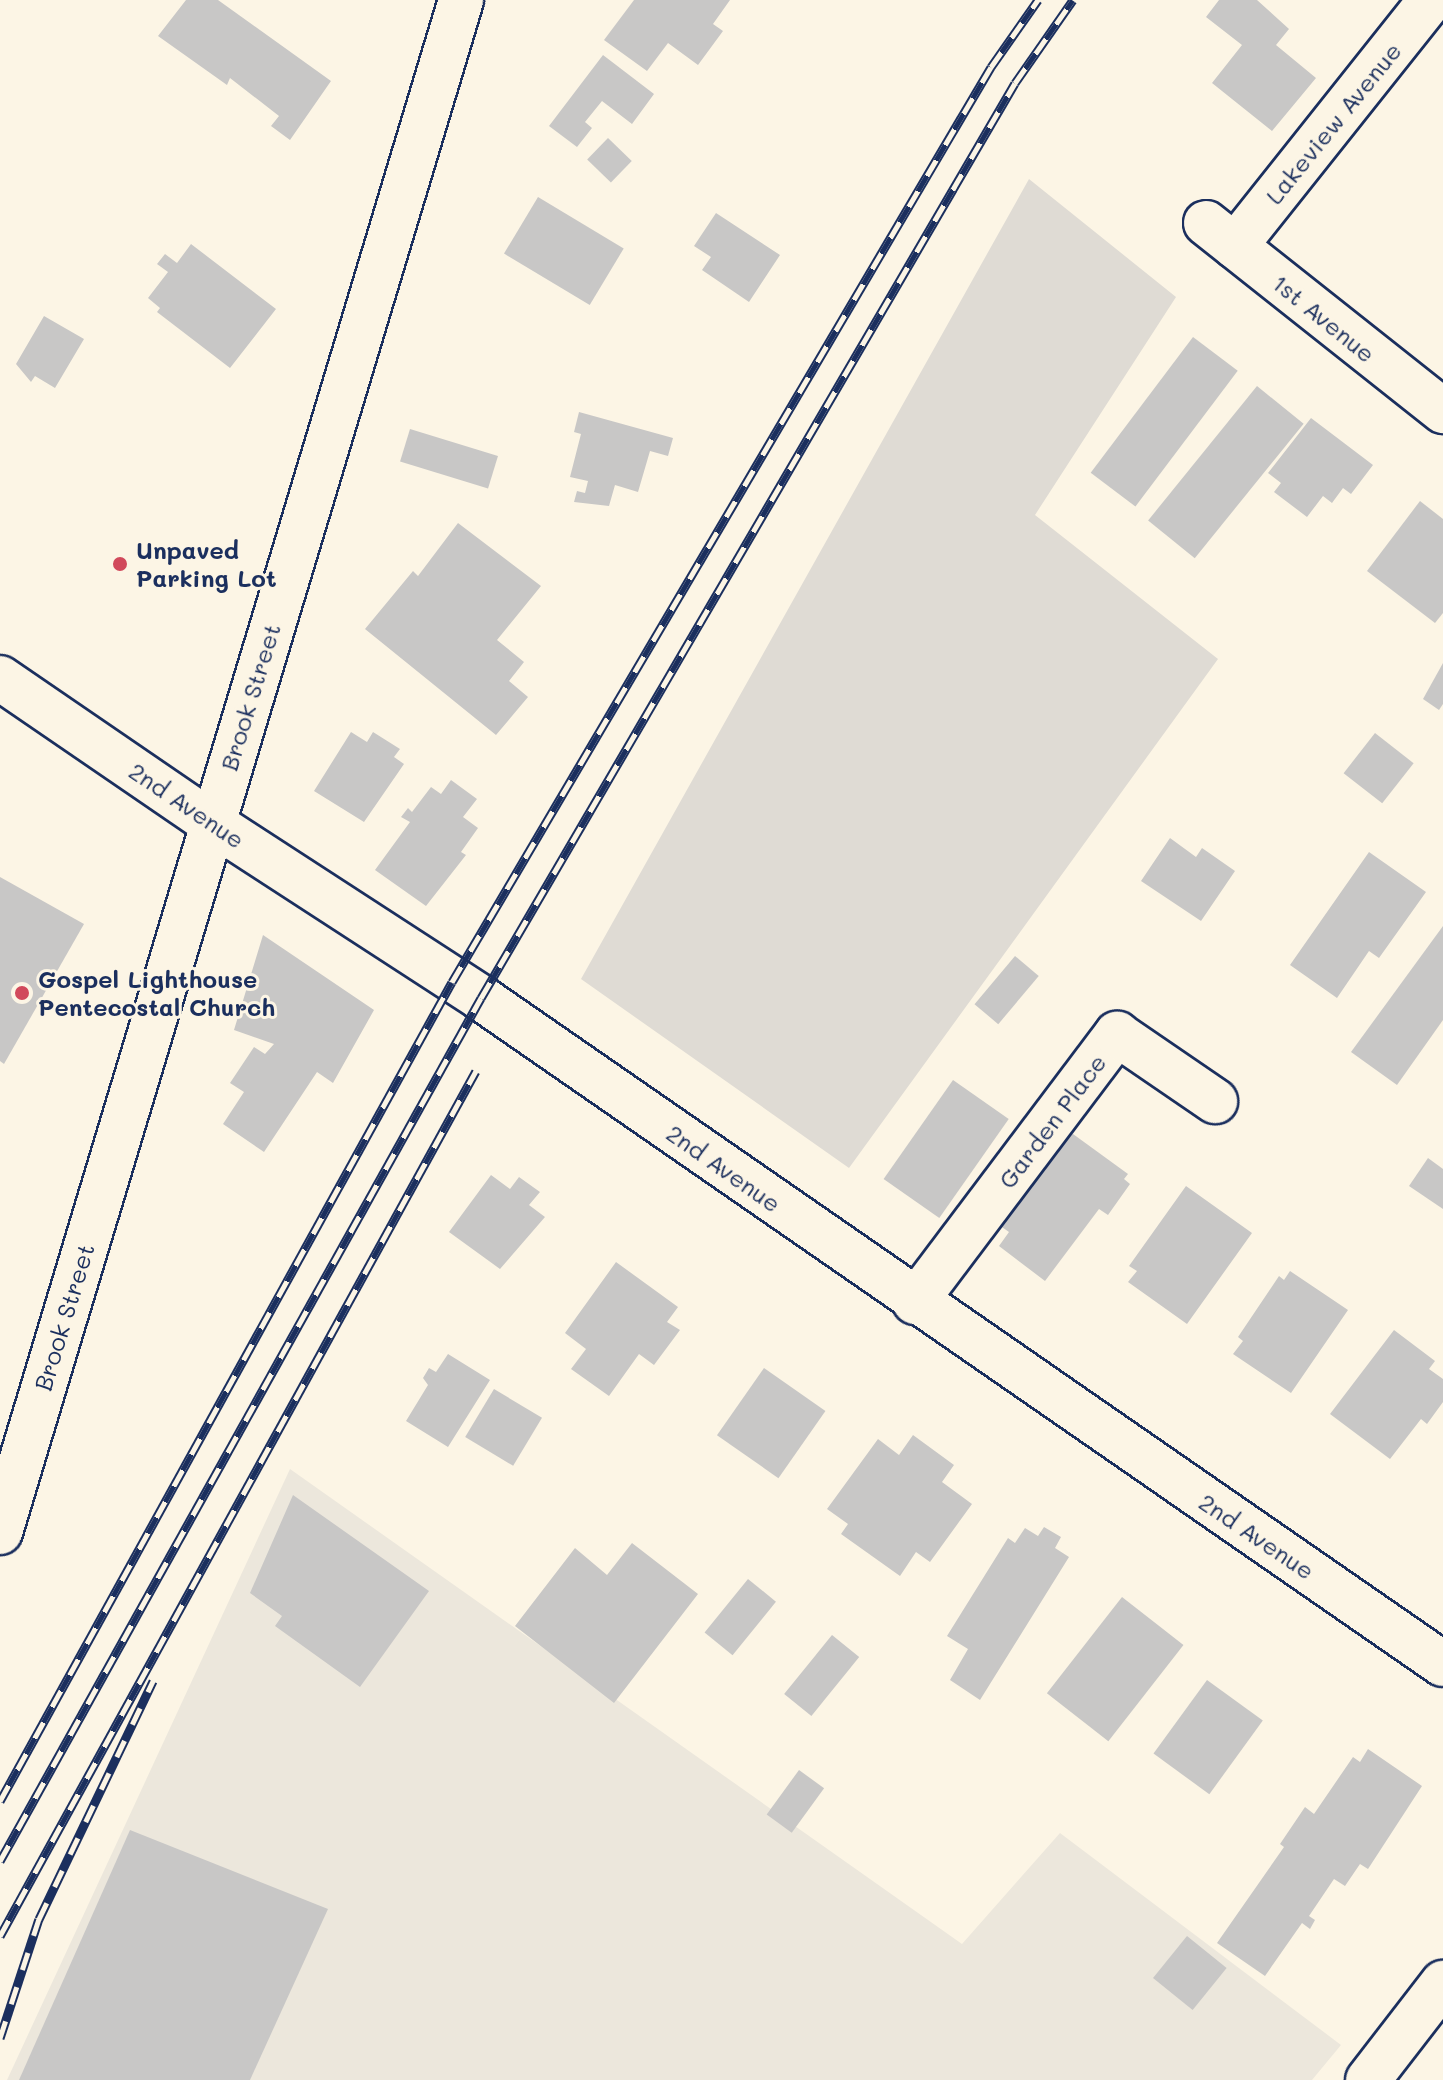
<!DOCTYPE html>
<style>
body{margin:0}
#map{position:relative;width:1443px;height:2080px;overflow:hidden;background:#fcf5e5;font-family:Mali,sans-serif}
div>[style]{position:absolute}
.built>*{inset:0;background:#ece7dc}
.green>*{inset:0;background:#dfdbd4}
.building>*{inset:0;background:#c8c7c6;transform-origin:0 0}
.roads{filter:drop-shadow(2px 0 #1b2f5e) drop-shadow(-2px 0 #1b2f5e) drop-shadow(0 2px #1b2f5e) drop-shadow(0 -2px #1b2f5e)}
.street>*{height:44px;margin:-22px;padding:0 22px;transform-origin:22px;border-radius:22px;background:#fcf5e5}
.secondary>*{height:44px;margin:-22px;padding:0 22px;transform-origin:22px;border-radius:22px;background:#fcf5e5}
.rail>*{height:9px;margin-top:-4.5px;transform-origin:0;background:repeating-linear-gradient(90deg,#fcf5e5 0 18px,#1b2f5e 0 36px);box-sizing:border-box;border-block:2px solid #1b2f5e}
.dots>*{width:22px;height:22px;translate:-50% -50%;box-sizing:border-box;border:4px solid #fcf5e5;border-radius:50%}
span{translate:-50% -50%;white-space:nowrap;text-align:center;line-height:1.15;-webkit-text-stroke:6px #fcf5e5;paint-order:stroke}
.street-label{font-size:24px;color:#1b2f5e}
.poi-label{font-size:24px;color:#1b2f5e;font-weight:700}
.left{translate:0 -50%;text-align:left}
</style>
<div id="map">
<div class="built">
<div style="clip-path:polygon(290px 1469px,962px 1944px,1060px 1833px,1341px 2045px,1312px 2080px,7px 2080px)"></div>
</div>
<div class="green">
<div style="clip-path:polygon(1029px 179px,1176px 297px,1035px 515px,1218px 659px,849px 1168px,581px 979px)"></div>
</div>
<div class="building">
<div style="clip-path:polygon(186px 0,218px 0,331px 81px,290px 140px,271px 126px,279px 116px,230px 78px,227px 85px,158px 36px)"></div>
<div style="clip-path:polygon(634px 0,730px 0,713px 24px,723px 31px,698px 65px,668px 43px,647px 71px,604px 40px)"></div>
<div style="clip-path:polygon(1219px 0,1257px 0,1289px 29px,1276px 45px,1316px 78px,1272px 131px,1212px 83px,1242px 45px,1206px 17px)"></div>
<div style="clip-path:polygon(603px 55px,654px 94px,632px 124px,602px 101px,585px 122px,592px 128px,577px 147px,549px 126px)"></div>
<div style="left:608px;top:138px;width:33px;height:30px;rotate:44deg"></div>
<div style="left:538px;top:197px;width:100px;height:66px;rotate:31deg"></div>
<div style="clip-path:polygon(716px 213px,780px 255px,749px 302px,702px 270px,711px 257px,694px 246px)"></div>
<div style="clip-path:polygon(191px 244px,276px 309px,230px 368px,157px 312px,160px 308px,148px 298px,168px 272px,157px 264px,165px 254px,177px 263px)"></div>
<div style="clip-path:polygon(44px 316px,84px 339px,55px 388px,35px 376px,31px 382px,16px 364px)"></div>
<div style="left:1193px;top:337px;width:56px;height:170px;rotate:37deg"></div>
<div style="left:1257px;top:386px;width:60px;height:173px;rotate:39deg"></div>
<div style="clip-path:polygon(579px 412px,673px 438px,668px 456px,650px 451px,638px 492px,615px 485px,609px 506px,574px 502px,577px 491px,585px 493px,588px 481px,570px 477px,581px 434px,574px 432px)"></div>
<div style="clip-path:polygon(1311px 418px,1373px 465px,1351px 494px,1343px 488px,1332px 503px,1323px 496px,1307px 517px,1274px 492px,1281px 483px,1268px 473px)"></div>
<div style="left:410px;top:429px;width:92px;height:34px;rotate:17deg"></div>
<div style="clip-path:polygon(1420px 501px,1443px 519px,1443px 613px,1435px 623px,1367px 571px)"></div>
<div style="clip-path:polygon(458px 523px,541px 586px,497px 640px,524px 662px,509px 681px,528px 697px,496px 735px,365px 629px,413px 571px,418px 576px)"></div>
<div style="clip-path:polygon(1443px 663px,1443px 704px,1439px 710px,1423px 699px)"></div>
<div style="clip-path:polygon(351px 732px,367px 742px,373px 732px,400px 749px,394px 757px,404px 764px,364px 822px,314px 791px)"></div>
<div style="left:1375px;top:733px;width:49px;height:51px;rotate:38deg"></div>
<div style="clip-path:polygon(451px 780px,477px 799px,463px 817px,478px 828px,461px 852px,466px 855px,426px 906px,375px 870px,410px 822px,401px 817px,408px 808px,412px 812px,431px 787px,441px 794px)"></div>
<div style="clip-path:polygon(1170px 838px,1196px 857px,1202px 848px,1235px 871px,1201px 921px,1141px 881px)"></div>
<div style="clip-path:polygon(1369px 852px,1426px 892px,1379px 958px,1369px 951px,1337px 998px,1290px 965px)"></div>
<div style="clip-path:polygon(0 877px,84px 924px,4px 1064px,0 1061px)"></div>
<div style="clip-path:polygon(1443px 926px,1443px 1020px,1397px 1085px,1351px 1052px)"></div>
<div style="clip-path:polygon(263px 935px,374px 1010px,333px 1083px,317px 1072px,264px 1152px,223px 1124px,244px 1092px,230px 1083px,254px 1047px,265px 1054px,274px 1044px,234px 1030px)"></div>
<div style="left:1015px;top:956px;width:31px;height:63px;rotate:40deg"></div>
<div style="left:953px;top:1080px;width:68px;height:121px;rotate:35deg"></div>
<div style="clip-path:polygon(1062px 1126px,1128px 1174px,1124px 1179px,1130px 1184px,1108px 1215px,1099px 1209px,1045px 1281px,999px 1246px,1009px 1232px,999px 1225px)"></div>
<div style="clip-path:polygon(1428px 1158px,1443px 1169px,1443px 1209px,1409px 1186px)"></div>
<div style="clip-path:polygon(491px 1175px,510px 1189px,519px 1177px,540px 1192px,529px 1205px,545px 1217px,500px 1269px,449px 1232px)"></div>
<div style="clip-path:polygon(1186px 1186px,1252px 1233px,1187px 1324px,1128px 1282px,1137px 1271px,1129px 1266px)"></div>
<div style="clip-path:polygon(616px 1262px,678px 1307px,667px 1322px,680px 1330px,654px 1365px,639px 1354px,609px 1396px,571px 1369px,586px 1349px,565px 1333px)"></div>
<div style="clip-path:polygon(1290px 1271px,1348px 1310px,1291px 1393px,1233px 1354px,1243px 1341px,1238px 1337px,1279px 1276px,1284px 1280px)"></div>
<div style="clip-path:polygon(1394px 1330px,1435px 1361px,1429px 1369px,1443px 1379px,1443px 1402px,1427px 1424px,1421px 1419px,1390px 1459px,1330px 1414px)"></div>
<div style="clip-path:polygon(448px 1354px,490px 1380px,448px 1447px,406px 1421px,428px 1385px,423px 1378px,429px 1368px,436px 1372px)"></div>
<div style="left:764px;top:1368px;width:75px;height:82px;rotate:35deg"></div>
<div style="left:494px;top:1389px;width:56px;height:56px;rotate:31deg"></div>
<div style="clip-path:polygon(913px 1435px,954px 1465px,942px 1482px,972px 1504px,930px 1562px,916px 1552px,900px 1576px,841px 1534px,848px 1524px,827px 1509px,878px 1439px,899px 1455px)"></div>
<div style="clip-path:polygon(293px 1495px,429px 1591px,360px 1687px,275px 1626px,282px 1616px,250px 1593px)"></div>
<div style="clip-path:polygon(1044px 1527px,1061px 1537px,1055px 1548px,1069px 1557px,980px 1700px,950px 1680px,968px 1649px,947px 1636px,1008px 1538px,1015px 1543px,1025px 1528px,1038px 1536px)"></div>
<div style="clip-path:polygon(632px 1543px,698px 1594px,614px 1703px,515px 1626px,575px 1548px,607px 1575px)"></div>
<div style="left:748px;top:1579px;width:36px;height:69px;rotate:39deg"></div>
<div style="left:1122px;top:1597px;width:78px;height:122px;rotate:38deg"></div>
<div style="left:832px;top:1635px;width:35px;height:76px;rotate:39deg"></div>
<div style="left:1207px;top:1680px;width:69px;height:91px;rotate:36deg"></div>
<div style="clip-path:polygon(1368px 1749px,1422px 1786px,1368px 1869px,1360px 1864px,1345px 1886px,1334px 1879px,1309px 1916px,1315px 1920px,1310px 1929px,1302px 1923px,1265px 1976px,1217px 1943px,1284px 1847px,1280px 1844px,1305px 1807px,1314px 1814px,1353px 1757px,1360px 1762px)"></div>
<div style="left:799px;top:1770px;width:31px;height:55px;rotate:36deg"></div>
<div style="clip-path:polygon(130px 1830px,328px 1909px,250px 2080px,19px 2080px)"></div>
<div style="left:1187px;top:1936px;width:51px;height:54px;rotate:39deg"></div>
</div>
<div class="roads">
<div class="street">
<div style="left:1206px;top:223px;width:303px;rotate:38.4deg"></div>
<div style="left:1235px;top:246px;width:315px;rotate:-51.5deg"></div>
<div style="left:0;top:678px;width:257px;rotate:34.4deg"></div>
<div style="left:915px;top:1302px;width:336px;rotate:-53deg"></div>
<div style="left:1117px;top:1034px;width:119px;rotate:34.4deg"></div>
</div>
<div class="secondary">
<div style="left:212px;top:823px;width:321px;rotate:33deg"></div>
<div style="left:481px;top:998px;width:1170px;rotate:34.7deg"></div>
<div style="left:0;top:1532px;width:1600px;rotate:-73.25deg"></div>
<div style="left:1368px;top:2080px;width:123px;rotate:-52.3deg"></div>
</div>
</div>
<div class="rail">
<div style="left:0;top:1801px;width:935px;rotate:-61.11deg"></div>
<div style="left:452px;top:982px;width:1062px;rotate:-59.5deg"></div>
<div style="left:991px;top:67px;width:82px;rotate:-55deg"></div>
<div style="left:0;top:1861px;width:988px;rotate:-60.87deg"></div>
<div style="left:481px;top:998px;width:1059px;rotate:-59.73deg"></div>
<div style="left:1015px;top:83px;width:101px;rotate:-55.1deg"></div>
<div style="left:0;top:1936px;width:987px;rotate:-61.18deg"></div>
<div style="left:0;top:2038px;width:125px;rotate:-71.9deg"></div>
<div style="left:39px;top:1919px;width:264px;rotate:-64.4deg"></div>
</div>
<div class="dots">
<div style="left:120px;top:564px;background:#d1495b"></div>
<div style="left:22px;top:993px;background:#d1495b"></div>
</div>
<div class="street-label">
<span style="left:1333px;top:123px;rotate:-51deg">Lakeview Avenue</span>
<span style="left:1324px;top:318px;rotate:39deg">1st Avenue</span>
<span style="left:250px;top:697px;rotate:-73deg">Brook Street</span>
<span style="left:187px;top:805px;rotate:34deg">2nd Avenue</span>
<span style="left:1052px;top:1121px;rotate:-53deg">Garden Place</span>
<span style="left:724px;top:1168px;rotate:35deg">2nd Avenue</span>
<span style="left:64px;top:1317px;rotate:-73deg">Brook Street</span>
<span style="left:1257px;top:1536px;rotate:34deg">2nd Avenue</span>
</div>
<div class="poi-label">
<span class="left" style="left:136px;top:564px">Unpaved<br>Parking Lot</span>
<span class="left" style="left:38px;top:993px">Gospel Lighthouse<br>Pentecostal Church</span>
</div>
</div>
